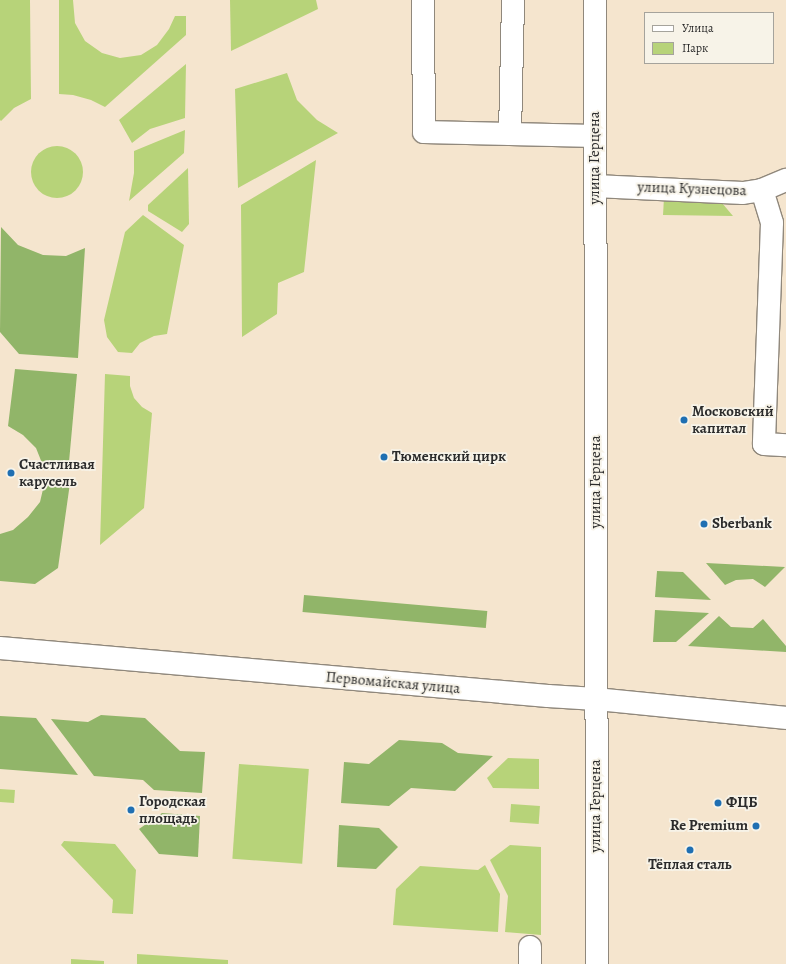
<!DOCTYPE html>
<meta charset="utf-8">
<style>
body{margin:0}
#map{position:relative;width:786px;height:964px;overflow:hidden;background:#f5e5ce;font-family:Alegreya,serif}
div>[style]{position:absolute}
.green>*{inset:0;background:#b7d379;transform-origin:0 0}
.round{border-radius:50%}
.forest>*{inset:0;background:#91b569;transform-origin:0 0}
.roads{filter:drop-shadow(1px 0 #90887c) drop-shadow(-1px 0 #90887c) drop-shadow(0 1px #90887c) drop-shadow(0 -1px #90887c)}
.minor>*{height:22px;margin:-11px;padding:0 11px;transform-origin:11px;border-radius:11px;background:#fff}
.dots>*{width:11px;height:11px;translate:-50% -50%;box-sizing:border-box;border:2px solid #f7f3e8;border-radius:50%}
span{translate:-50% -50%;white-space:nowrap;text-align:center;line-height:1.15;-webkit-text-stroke:3.5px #f7f3e8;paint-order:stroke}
.street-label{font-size:15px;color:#2b2b2b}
.poi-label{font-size:15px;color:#2b2b2b;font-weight:700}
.left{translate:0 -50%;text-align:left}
.right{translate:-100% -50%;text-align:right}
.legend{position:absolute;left:644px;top:12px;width:130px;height:52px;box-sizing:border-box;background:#f7f3e8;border:1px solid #a5a39c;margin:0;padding:5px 7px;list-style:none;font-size:12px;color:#2b2b2b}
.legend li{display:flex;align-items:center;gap:8px;height:20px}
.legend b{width:20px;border:1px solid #a5a39c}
</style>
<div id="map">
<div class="green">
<div style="clip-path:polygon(0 0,30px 0,31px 99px,14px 108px,1px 121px,0 120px)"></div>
<div style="clip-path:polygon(59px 0,73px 0,75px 23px,85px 41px,102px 53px,120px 58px,141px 55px,157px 45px,169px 29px,175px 16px,186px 16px,186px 35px,105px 107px,91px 100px,73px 95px,59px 94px)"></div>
<div style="clip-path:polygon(230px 0,316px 0,318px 9px,231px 51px)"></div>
<div style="clip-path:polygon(186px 64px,185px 118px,150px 129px,132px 143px,119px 120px)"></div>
<div style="clip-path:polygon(287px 73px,297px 100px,317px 120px,338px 133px,238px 188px,235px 89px)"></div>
<div style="clip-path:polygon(185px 130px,184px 153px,129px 201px,134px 173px,134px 151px)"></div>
<div class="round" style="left:31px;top:146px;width:52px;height:52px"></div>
<div style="clip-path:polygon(316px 160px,304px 272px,278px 283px,277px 314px,242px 337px,241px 205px)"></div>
<div style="clip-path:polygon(188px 168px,189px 224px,182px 232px,148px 211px,148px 205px)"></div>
<div style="clip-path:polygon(664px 198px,722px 203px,733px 216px,663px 215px)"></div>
<div style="clip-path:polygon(143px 215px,184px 245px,167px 334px,154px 336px,140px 343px,132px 353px,118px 352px,107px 337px,104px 320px,125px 232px)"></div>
<div style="clip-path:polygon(105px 374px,130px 376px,130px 386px,134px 398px,142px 407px,152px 413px,144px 508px,100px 545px)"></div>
<div style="clip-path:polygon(508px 758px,539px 759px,539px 789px,493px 788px,487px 778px)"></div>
<div style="left:239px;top:764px;width:70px;height:95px;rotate:4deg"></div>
<div style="left:0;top:789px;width:15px;height:13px;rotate:4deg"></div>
<div style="left:511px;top:804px;width:29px;height:18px;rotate:4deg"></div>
<div style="clip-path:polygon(64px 841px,115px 844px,136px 870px,133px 914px,112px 913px,113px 900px,61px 845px)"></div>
<div style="clip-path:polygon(510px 845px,541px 847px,541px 935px,505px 932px,508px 896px,490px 860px)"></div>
<div style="clip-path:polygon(485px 865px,500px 894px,498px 932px,393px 925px,396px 889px,420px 866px,478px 870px)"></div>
<div style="clip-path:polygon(137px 954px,228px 960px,228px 964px,137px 964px)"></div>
<div style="clip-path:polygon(71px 959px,104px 961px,104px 964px,71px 964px)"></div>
</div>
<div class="forest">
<div style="clip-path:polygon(1px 227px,18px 245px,43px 255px,66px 256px,85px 248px,78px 358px,19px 354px,0 332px)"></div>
<div style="clip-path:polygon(15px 369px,77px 374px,69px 462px,42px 463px,36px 448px,23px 435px,8px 426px)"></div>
<div style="clip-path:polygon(70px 483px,58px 568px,35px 584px,0 581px,0 534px,13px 530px,28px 517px,40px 502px,44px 485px)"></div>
<div style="clip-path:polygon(706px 563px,785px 567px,765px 587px,753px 579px,736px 580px,725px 585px)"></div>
<div style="clip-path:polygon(657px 571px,683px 572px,711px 600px,655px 597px)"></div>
<div style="left:304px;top:595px;width:184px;height:17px;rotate:5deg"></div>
<div style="clip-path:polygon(655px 610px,709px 613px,676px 642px,653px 642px)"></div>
<div style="clip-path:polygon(719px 616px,731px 627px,753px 628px,763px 619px,786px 646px,786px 652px,688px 646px)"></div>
<div style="clip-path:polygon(101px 715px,145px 718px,180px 751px,205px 752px,202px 793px,154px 790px,143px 780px,94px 776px,51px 719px,88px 722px)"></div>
<div style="clip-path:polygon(0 716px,36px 718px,78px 775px,0 769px)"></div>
<div style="clip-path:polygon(399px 740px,442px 743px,458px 753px,493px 756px,455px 791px,411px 788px,389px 806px,341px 803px,344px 762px,369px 764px)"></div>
<div style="clip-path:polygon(162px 813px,200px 816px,198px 857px,159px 854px,139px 829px)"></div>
<div style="clip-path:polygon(339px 825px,379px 828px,398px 847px,376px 869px,337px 867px)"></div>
</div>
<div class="roads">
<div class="minor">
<div style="left:423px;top:0;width:132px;rotate:89.6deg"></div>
<div style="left:424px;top:132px;width:171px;rotate:1.3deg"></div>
<div style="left:595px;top:0;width:964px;rotate:89.88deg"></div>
<div style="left:510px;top:134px;width:134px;rotate:-88.7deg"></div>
<div style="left:595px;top:186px;width:148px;rotate:2.7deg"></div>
<div style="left:743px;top:193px;width:19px;rotate:-9deg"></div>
<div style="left:762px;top:190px;width:26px;rotate:-23deg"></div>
<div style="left:762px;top:190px;width:34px;rotate:73deg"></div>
<div style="left:772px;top:223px;width:221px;rotate:92.1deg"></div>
<div style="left:764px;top:444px;width:22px;rotate:3deg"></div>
<div style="left:0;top:648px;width:550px;rotate:5.01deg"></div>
<div style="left:548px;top:696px;width:48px;rotate:3.6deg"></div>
<div style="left:596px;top:699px;width:191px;rotate:5.7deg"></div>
<div style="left:530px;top:964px;width:17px;rotate:-90deg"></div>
</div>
</div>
<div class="dots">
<div style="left:684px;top:420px;background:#1f6fb2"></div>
<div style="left:384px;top:457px;background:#1f6fb2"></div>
<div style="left:11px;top:473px;background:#1f6fb2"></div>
<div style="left:704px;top:524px;background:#1f6fb2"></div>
<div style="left:718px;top:803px;background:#1f6fb2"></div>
<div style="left:131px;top:810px;background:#1f6fb2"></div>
<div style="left:756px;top:826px;background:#1f6fb2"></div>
<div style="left:690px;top:850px;background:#1f6fb2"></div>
</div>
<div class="street-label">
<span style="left:595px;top:158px;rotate:-90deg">улица Герцена</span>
<span style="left:692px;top:189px;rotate:2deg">улица Кузнецова</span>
<span style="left:596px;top:482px;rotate:-90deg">улица Герцена</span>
<span style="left:393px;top:683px;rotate:5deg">Первомайская улица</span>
<span style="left:596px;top:806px;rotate:-90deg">улица Герцена</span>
</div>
<div class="poi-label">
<span class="left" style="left:692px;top:420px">Московский<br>капитал</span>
<span class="left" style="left:392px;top:457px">Тюменский цирк</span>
<span class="left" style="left:19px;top:473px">Счастливая<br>карусель</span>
<span class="left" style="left:712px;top:524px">Sberbank</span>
<span class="left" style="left:139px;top:810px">Городская<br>площадь</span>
<span class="left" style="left:726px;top:803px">ФЦБ</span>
<span class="right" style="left:748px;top:826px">Re Premium</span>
<span style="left:690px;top:865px">Тёплая сталь</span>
</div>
<ul class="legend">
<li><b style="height:5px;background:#fff"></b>Улица</li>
<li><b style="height:11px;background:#b7d379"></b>Парк</li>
</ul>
</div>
